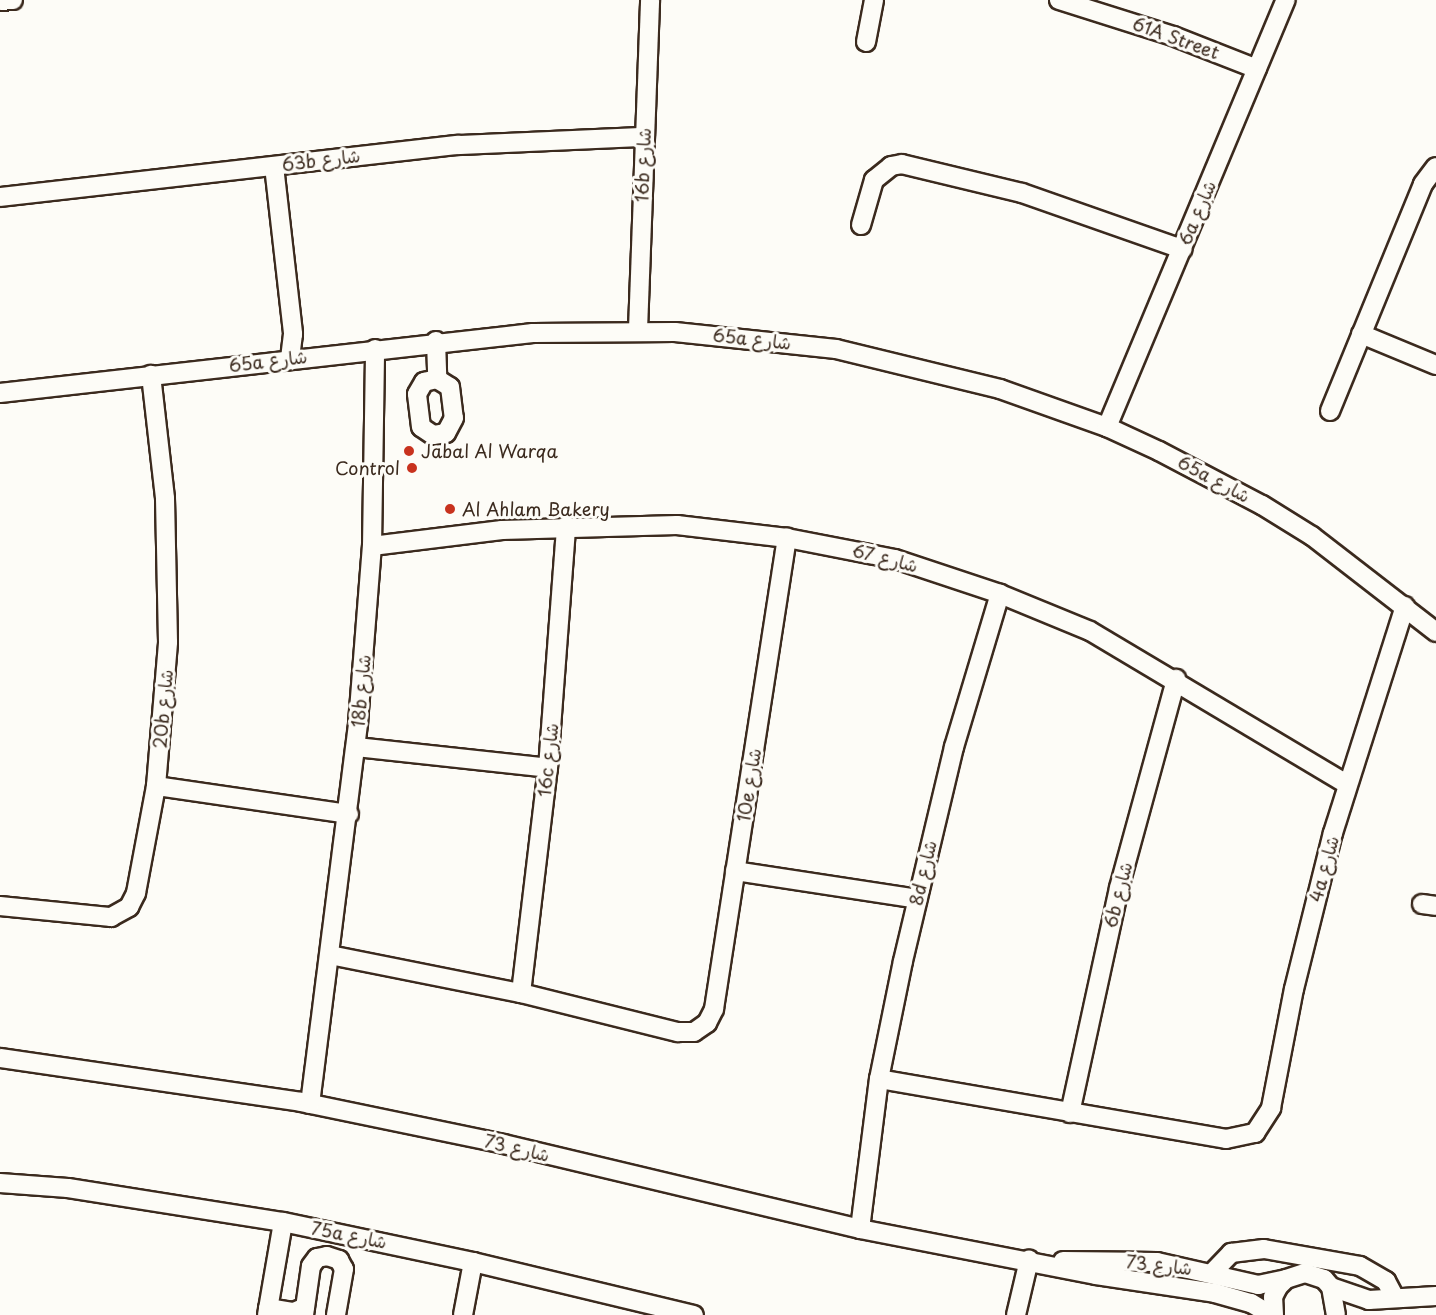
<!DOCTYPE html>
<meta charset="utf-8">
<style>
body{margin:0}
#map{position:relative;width:1436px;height:1315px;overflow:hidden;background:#fdfcf7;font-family:"Playpen Sans","Playpen Sans Arabic",sans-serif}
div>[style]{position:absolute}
.roads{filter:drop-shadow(2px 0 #3b2a1e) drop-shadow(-2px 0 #3b2a1e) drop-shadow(0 2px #3b2a1e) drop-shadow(0 -2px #3b2a1e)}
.minor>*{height:18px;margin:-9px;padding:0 9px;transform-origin:9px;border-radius:9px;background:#fdfcf7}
.dots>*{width:16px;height:16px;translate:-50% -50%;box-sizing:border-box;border:3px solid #fdfcf7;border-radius:50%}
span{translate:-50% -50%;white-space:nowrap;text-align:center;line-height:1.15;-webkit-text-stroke:6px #fdfcf7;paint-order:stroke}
.street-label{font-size:18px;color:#3b2a1e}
.poi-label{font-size:18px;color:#3b2a1e}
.left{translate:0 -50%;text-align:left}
.right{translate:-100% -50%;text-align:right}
</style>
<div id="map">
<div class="roads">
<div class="minor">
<div style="left:1059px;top:0;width:120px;rotate:17.5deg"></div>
<div style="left:1173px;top:36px;width:90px;rotate:21.4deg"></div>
<div style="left:0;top:1px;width:13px;rotate:-4deg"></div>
<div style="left:866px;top:42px;width:43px;rotate:-79.2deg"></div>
<div style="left:274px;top:166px;width:169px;rotate:83.5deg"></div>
<div style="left:293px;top:334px;width:25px;rotate:97deg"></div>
<div style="left:0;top:197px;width:461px;rotate:-6.5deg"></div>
<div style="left:458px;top:145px;width:185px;rotate:-2.5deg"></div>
<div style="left:861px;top:225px;width:47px;rotate:-73.9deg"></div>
<div style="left:874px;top:180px;width:22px;rotate:-39deg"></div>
<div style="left:891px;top:166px;width:11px;rotate:-10deg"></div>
<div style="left:902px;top:164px;width:123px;rotate:13.6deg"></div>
<div style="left:1022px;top:193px;width:170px;rotate:19.3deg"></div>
<div style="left:638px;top:330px;width:330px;rotate:-87.9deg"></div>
<div style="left:1361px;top:334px;width:81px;rotate:22.5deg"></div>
<div style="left:436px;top:341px;width:38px;rotate:88deg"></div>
<div style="left:437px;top:379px;width:15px;rotate:32deg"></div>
<div style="left:450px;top:387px;width:31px;rotate:83deg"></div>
<div style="left:454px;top:418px;width:17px;rotate:118deg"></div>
<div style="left:446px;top:433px;width:13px;rotate:171deg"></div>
<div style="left:433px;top:435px;width:14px;rotate:-146deg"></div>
<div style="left:421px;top:427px;width:33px;rotate:-97deg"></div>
<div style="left:417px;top:394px;width:14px;rotate:-60deg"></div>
<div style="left:424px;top:382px;width:13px;rotate:-13deg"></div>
<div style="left:0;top:393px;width:536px;rotate:-6.42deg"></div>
<div style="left:533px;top:333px;width:142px;rotate:-0.4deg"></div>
<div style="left:675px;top:332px;width:162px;rotate:6deg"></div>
<div style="left:836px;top:349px;width:169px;rotate:13.7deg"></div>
<div style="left:1000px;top:389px;width:114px;rotate:19.6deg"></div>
<div style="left:1107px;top:427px;width:57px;rotate:24.8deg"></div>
<div style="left:1159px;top:451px;width:116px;rotate:27.7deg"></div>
<div style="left:1262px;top:505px;width:59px;rotate:31.8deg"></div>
<div style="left:1312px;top:536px;width:157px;rotate:37.7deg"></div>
<div style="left:1330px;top:411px;width:245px;rotate:-67.7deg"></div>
<div style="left:1423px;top:184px;width:21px;rotate:-53deg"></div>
<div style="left:1107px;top:427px;width:463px;rotate:-67.3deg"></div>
<div style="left:372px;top:546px;width:131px;rotate:-7deg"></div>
<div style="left:502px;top:530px;width:175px;rotate:-1.6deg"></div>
<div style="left:677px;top:525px;width:111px;rotate:6.7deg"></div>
<div style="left:787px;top:538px;width:110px;rotate:11deg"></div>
<div style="left:895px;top:559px;width:111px;rotate:18.4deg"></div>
<div style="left:1000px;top:594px;width:97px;rotate:22.3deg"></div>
<div style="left:1090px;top:631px;width:299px;rotate:30.8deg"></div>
<div style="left:356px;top:747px;width:193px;rotate:6.2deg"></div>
<div style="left:156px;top:786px;width:195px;rotate:8.3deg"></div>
<div style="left:735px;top:871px;width:184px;rotate:8.7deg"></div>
<div style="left:1422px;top:904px;width:14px;rotate:8deg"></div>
<div style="left:0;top:906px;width:112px;rotate:5.7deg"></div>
<div style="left:111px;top:917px;width:21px;rotate:-29deg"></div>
<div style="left:129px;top:907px;width:16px;rotate:-63deg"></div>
<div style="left:136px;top:893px;width:109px;rotate:-79.4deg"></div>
<div style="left:156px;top:786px;width:144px;rotate:-85.2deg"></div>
<div style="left:168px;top:642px;width:144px;rotate:-91.2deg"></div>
<div style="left:165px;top:498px;width:124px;rotate:-96.5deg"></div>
<div style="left:330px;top:955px;width:195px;rotate:11.3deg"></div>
<div style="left:521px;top:993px;width:162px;rotate:14deg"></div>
<div style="left:678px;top:1032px;width:16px"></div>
<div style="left:694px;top:1032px;width:16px;rotate:-35deg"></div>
<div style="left:707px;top:1023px;width:16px;rotate:-63deg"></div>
<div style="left:714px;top:1009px;width:477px;rotate:-81.2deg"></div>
<div style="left:521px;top:993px;width:227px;rotate:-83.2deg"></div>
<div style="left:548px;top:768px;width:243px;rotate:-85.7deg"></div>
<div style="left:0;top:1058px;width:304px;rotate:8.3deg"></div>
<div style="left:301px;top:1102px;width:207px;rotate:11.7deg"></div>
<div style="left:504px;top:1144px;width:366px;rotate:13.4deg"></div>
<div style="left:860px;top:1229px;width:240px;rotate:11deg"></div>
<div style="left:1096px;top:1275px;width:120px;rotate:8.6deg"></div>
<div style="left:1215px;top:1293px;width:37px;rotate:16deg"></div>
<div style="left:1251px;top:1303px;width:23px;rotate:31deg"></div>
<div style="left:879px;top:1079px;width:352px;rotate:9.8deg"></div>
<div style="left:1226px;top:1139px;width:30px;rotate:-12deg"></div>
<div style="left:1255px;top:1133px;width:30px;rotate:-57deg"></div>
<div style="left:1271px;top:1108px;width:121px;rotate:-79.1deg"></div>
<div style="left:1294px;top:989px;width:161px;rotate:-76deg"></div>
<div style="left:1333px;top:833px;width:238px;rotate:-72.4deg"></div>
<div style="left:310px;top:1104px;width:384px;rotate:-82.8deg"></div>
<div style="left:358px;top:723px;width:178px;rotate:-85.5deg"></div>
<div style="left:372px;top:546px;width:197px;rotate:-89.1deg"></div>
<div style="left:1070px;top:1113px;width:230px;rotate:-77.7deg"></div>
<div style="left:1119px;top:888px;width:217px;rotate:-74.7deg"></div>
<div style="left:0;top:1183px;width:68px;rotate:4.2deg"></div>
<div style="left:68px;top:1188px;width:218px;rotate:9deg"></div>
<div style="left:283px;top:1222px;width:194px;rotate:11.9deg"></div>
<div style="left:473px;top:1262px;width:227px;rotate:13.5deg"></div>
<div style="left:860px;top:1229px;width:151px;rotate:-82.8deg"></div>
<div style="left:879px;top:1079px;width:120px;rotate:-78.5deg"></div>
<div style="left:903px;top:961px;width:220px;rotate:-76.6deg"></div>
<div style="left:954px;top:747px;width:160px;rotate:-73.3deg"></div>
<div style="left:1063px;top:1261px;width:94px;rotate:0.6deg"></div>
<div style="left:1157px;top:1262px;width:104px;rotate:12.8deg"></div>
<div style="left:1258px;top:1285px;width:29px;rotate:-12deg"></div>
<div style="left:1212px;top:1273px;width:28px;rotate:-46deg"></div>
<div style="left:1231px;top:1253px;width:33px;rotate:-7deg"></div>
<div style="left:1264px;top:1249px;width:97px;rotate:10deg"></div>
<div style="left:1360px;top:1266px;width:30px;rotate:30deg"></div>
<div style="left:1386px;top:1281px;width:19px;rotate:62deg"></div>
<div style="left:1331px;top:1287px;width:40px;rotate:18.9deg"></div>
<div style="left:1369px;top:1300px;width:67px;rotate:-3.4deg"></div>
<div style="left:268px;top:1308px;width:26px;rotate:9deg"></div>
<div style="left:294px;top:1312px;width:12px;rotate:-24deg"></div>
<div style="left:267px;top:1315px;width:94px;rotate:-80.2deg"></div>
<div style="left:304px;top:1315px;width:49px;rotate:-81.9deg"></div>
<div style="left:311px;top:1266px;width:10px;rotate:-53deg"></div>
<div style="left:317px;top:1258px;width:10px;rotate:-11deg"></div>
<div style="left:327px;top:1256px;width:13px;rotate:18deg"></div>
<div style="left:339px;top:1260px;width:10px;rotate:61deg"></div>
<div style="left:344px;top:1269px;width:47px;rotate:99.9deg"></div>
<div style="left:463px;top:1315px;width:54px;rotate:-79.3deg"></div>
<div style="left:1016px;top:1315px;width:57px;rotate:-76.7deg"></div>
<div style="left:1274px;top:1315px;width:18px;rotate:-93deg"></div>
<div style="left:1273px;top:1297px;width:11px;rotate:-63deg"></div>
<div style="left:1278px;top:1287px;width:11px;rotate:-45deg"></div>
<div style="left:1286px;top:1279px;width:20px;rotate:-18deg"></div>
<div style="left:1305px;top:1273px;width:20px;rotate:18deg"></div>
<div style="left:1324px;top:1279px;width:11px;rotate:49deg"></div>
<div style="left:1331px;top:1287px;width:28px;rotate:80deg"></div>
</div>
</div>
<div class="dots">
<div style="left:409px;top:451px;background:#c8321e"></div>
<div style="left:412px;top:468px;background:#c8321e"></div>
<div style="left:450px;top:509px;background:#c8321e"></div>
</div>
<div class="street-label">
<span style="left:1176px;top:38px;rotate:20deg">61A Street</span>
<span style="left:321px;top:160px;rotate:-7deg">63b شارع</span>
<span style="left:643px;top:165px;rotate:-88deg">16b شارع</span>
<span style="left:1197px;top:213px;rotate:-67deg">6a شارع</span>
<span style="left:752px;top:339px;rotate:6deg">65a شارع</span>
<span style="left:268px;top:361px;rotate:-7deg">65a شارع</span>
<span style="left:1214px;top:479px;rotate:28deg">65a شارع</span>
<span style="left:885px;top:558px;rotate:14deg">شارع 67</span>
<span style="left:361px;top:691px;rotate:-85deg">18b شارع</span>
<span style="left:163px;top:709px;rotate:-85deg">20b شارع</span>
<span style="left:548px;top:760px;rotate:-84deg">16c شارع</span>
<span style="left:749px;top:785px;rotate:-81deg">10e شارع</span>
<span style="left:1324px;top:869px;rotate:-75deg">4a شارع</span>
<span style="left:923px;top:873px;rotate:-77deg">8d شارع</span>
<span style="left:1118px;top:895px;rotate:-76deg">6b شارع</span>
<span style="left:517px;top:1148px;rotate:13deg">شارع 73</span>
<span style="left:349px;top:1235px;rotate:11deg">75a شارع</span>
<span style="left:1159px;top:1265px;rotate:6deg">شارع 73</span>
</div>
<div class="poi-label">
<span class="left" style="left:421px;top:451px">Jabal Al Warqa</span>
<span class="right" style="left:400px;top:468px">Control</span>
<span class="left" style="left:462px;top:509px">Al Ahlam Bakery</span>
</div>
</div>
